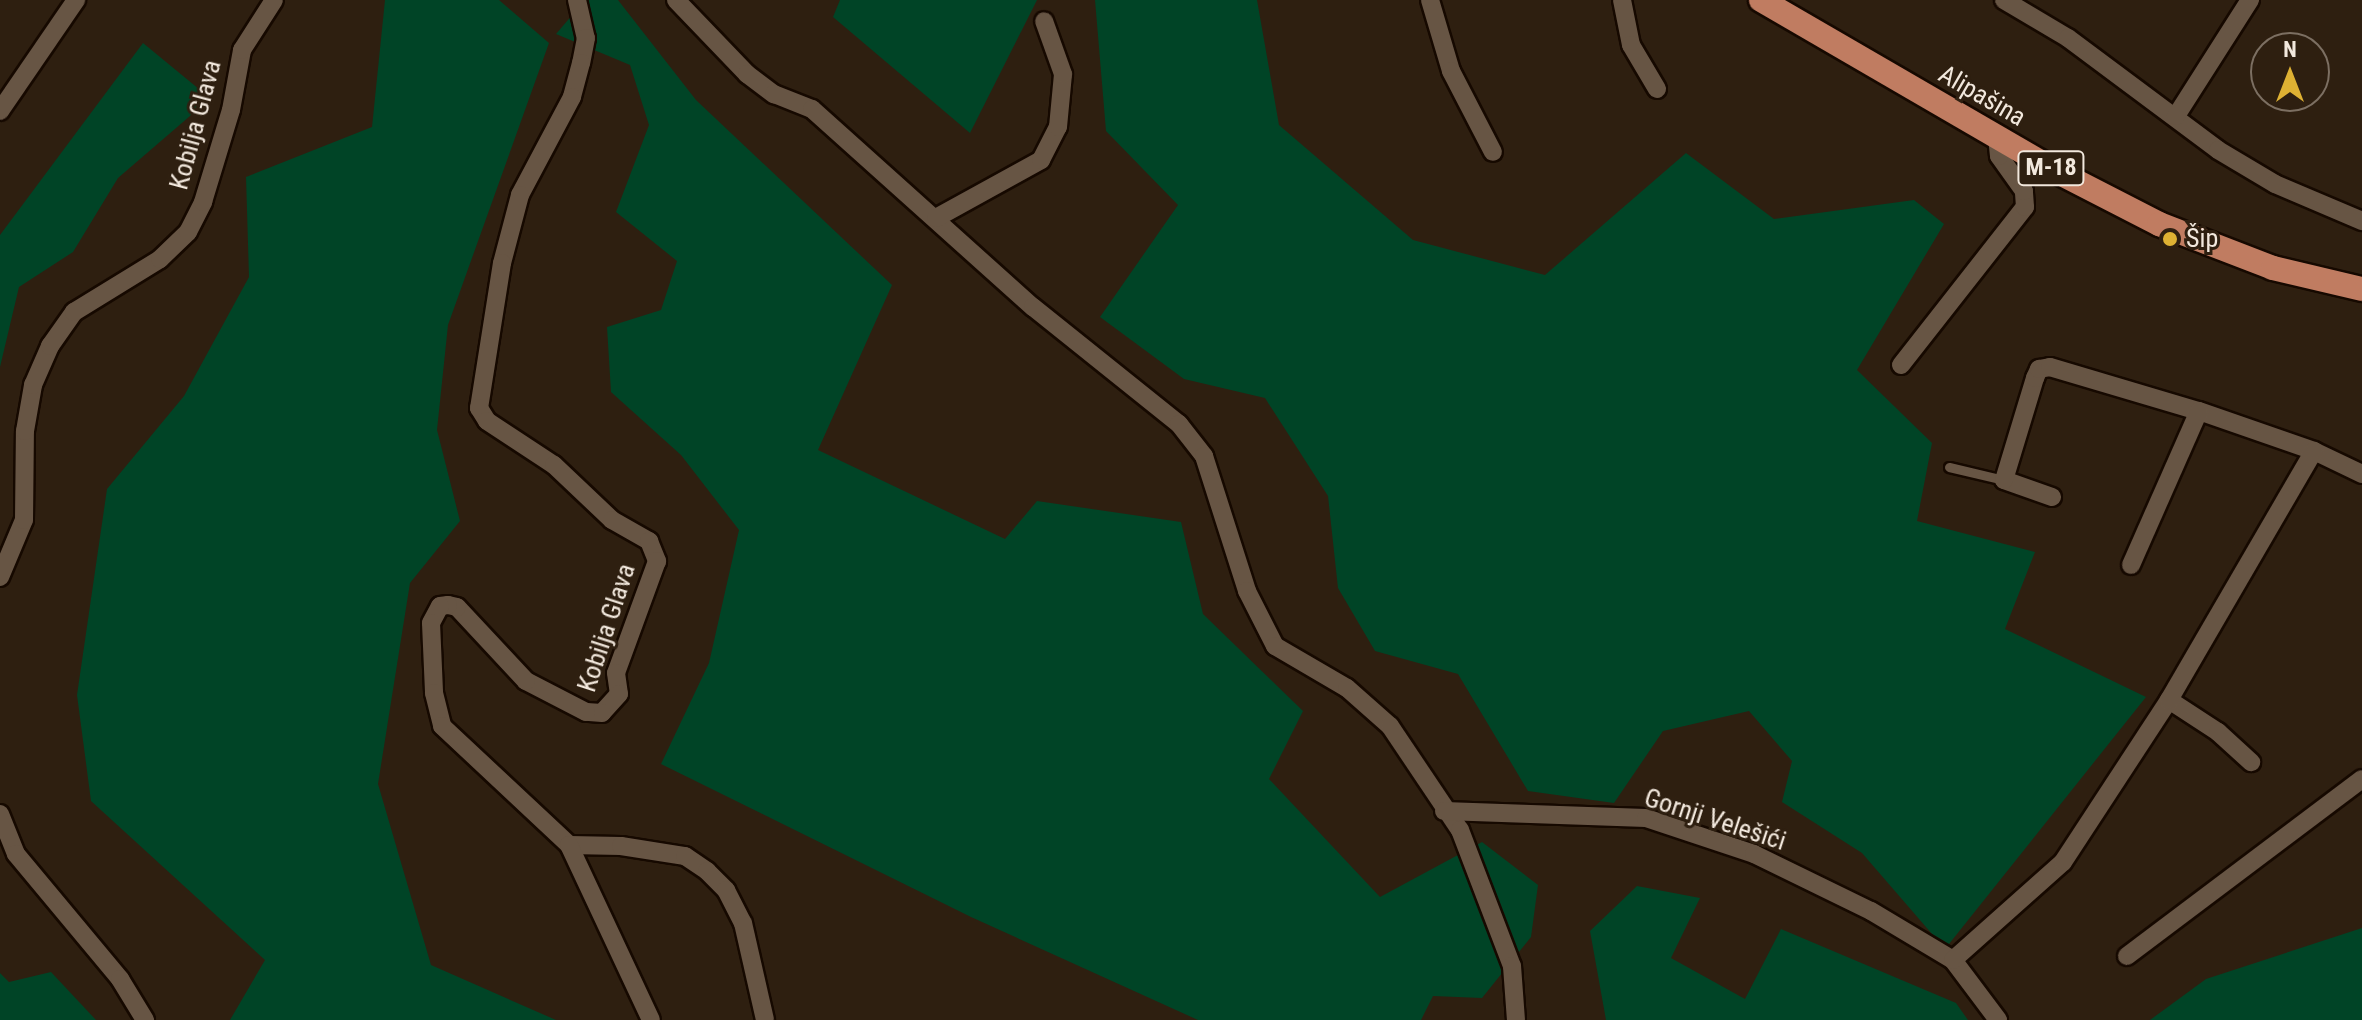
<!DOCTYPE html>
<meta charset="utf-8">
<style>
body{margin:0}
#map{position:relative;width:2362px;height:1020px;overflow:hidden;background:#2e1f10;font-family:"Roboto Condensed",sans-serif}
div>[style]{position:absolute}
.green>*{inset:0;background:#004426}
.roads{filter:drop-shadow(2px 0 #160900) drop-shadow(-2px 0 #160900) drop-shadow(0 2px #160900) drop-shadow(0 -2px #160900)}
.lane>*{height:9px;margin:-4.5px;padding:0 4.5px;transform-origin:4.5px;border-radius:4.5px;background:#675544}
.street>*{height:18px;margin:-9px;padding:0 9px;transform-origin:9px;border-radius:9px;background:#675544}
.primary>*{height:24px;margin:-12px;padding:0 12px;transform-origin:12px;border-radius:12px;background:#c07c61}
.dots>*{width:22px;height:22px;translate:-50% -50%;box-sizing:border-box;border:4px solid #2e1f10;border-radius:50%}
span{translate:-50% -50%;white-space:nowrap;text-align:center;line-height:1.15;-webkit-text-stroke:6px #2e1f10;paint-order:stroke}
.shield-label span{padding:2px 6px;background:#2e1f10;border:2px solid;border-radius:6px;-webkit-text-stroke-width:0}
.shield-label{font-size:24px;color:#f2e8dd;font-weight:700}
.street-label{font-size:26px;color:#f2e8dd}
.poi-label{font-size:26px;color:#f2e8dd}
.left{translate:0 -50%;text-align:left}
.north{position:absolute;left:2250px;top:32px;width:80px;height:80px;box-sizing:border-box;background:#2e1f10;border:2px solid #7c6f62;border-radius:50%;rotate:0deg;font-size:22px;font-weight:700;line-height:32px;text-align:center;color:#f2e8dd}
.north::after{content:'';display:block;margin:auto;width:28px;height:36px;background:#deb133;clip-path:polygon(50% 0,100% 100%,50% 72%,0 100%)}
</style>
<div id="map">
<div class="green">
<div style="clip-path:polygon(385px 0,499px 0,549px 43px,448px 325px,437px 430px,460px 521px,410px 583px,378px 784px,431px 965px,556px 1020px,230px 1020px,265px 960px,91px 801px,77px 695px,107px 489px,184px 396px,249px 277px,246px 177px,372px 127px)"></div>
<div style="clip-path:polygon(585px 0,618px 0,696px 100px,892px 285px,818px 450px,1005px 539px,1037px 501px,1181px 522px,1203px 614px,1303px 711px,1269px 779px,1380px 897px,1482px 842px,1538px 885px,1531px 937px,1482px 998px,1433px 996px,1421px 1020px,1198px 1020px,971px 917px,661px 764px,709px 663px,739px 530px,681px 455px,611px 392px,607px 327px,661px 310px,677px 261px,616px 212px,649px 125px,630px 65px,556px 34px)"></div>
<div style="clip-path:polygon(840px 0,1037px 0,970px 133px,833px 17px)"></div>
<div style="clip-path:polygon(1095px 0,1257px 0,1279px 125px,1413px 240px,1545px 275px,1686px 153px,1774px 219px,1914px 200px,1944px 224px,1857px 370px,1932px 443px,1917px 521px,2035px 552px,2005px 629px,2146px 697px,1945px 949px,1862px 853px,1782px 802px,1792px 761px,1749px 711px,1663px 731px,1614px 803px,1528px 791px,1458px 674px,1375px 651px,1338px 588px,1328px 496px,1265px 398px,1184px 379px,1100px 317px,1178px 205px,1106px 131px)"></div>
<div style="clip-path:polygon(143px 43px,205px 94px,190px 116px,118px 178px,73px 252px,19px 287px,0 367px,0 235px)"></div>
<div style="clip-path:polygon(1637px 886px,1700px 898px,1671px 958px,1745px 999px,1781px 929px,1956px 1003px,1968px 1020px,1606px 1020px,1590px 931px)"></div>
<div style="clip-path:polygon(2362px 928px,2362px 1020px,2150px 1020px,2206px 979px)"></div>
<div style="clip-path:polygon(51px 972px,96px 1020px,0 1020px,0 973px,9px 982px)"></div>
</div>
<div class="roads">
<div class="lane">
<div style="left:1949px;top:467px;width:57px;rotate:13.3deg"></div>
</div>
<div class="street">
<div style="left:577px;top:0;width:39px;rotate:77deg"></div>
<div style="left:586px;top:38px;width:25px;rotate:101deg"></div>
<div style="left:581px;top:63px;width:35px;rotate:105deg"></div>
<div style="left:572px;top:97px;width:111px;rotate:118deg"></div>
<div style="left:520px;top:195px;width:70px;rotate:104.8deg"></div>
<div style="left:502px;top:263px;width:147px;rotate:99deg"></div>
<div style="left:479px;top:408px;width:15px;rotate:58deg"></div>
<div style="left:487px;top:421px;width:80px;rotate:33.3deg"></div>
<div style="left:554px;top:465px;width:80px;rotate:43.5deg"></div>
<div style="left:612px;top:520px;width:43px;rotate:29.6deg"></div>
<div style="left:649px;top:541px;width:22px;rotate:68deg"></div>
<div style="left:657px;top:561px;width:119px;rotate:110.1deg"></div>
<div style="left:616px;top:673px;width:21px;rotate:82deg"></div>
<div style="left:619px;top:694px;width:25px;rotate:132deg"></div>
<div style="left:602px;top:713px;width:16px;rotate:-176deg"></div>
<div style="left:586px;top:712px;width:68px;rotate:-152.7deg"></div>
<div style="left:526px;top:681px;width:101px;rotate:-133deg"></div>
<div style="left:457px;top:607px;width:9px;rotate:-167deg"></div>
<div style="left:448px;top:605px;width:8px;rotate:173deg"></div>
<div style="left:440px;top:606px;width:19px;rotate:118deg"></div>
<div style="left:431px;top:623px;width:70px;rotate:87.5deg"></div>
<div style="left:434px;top:693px;width:34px;rotate:76deg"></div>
<div style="left:442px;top:726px;width:174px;rotate:43.1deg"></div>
<div style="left:569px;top:845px;width:52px;rotate:1.1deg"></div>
<div style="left:621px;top:846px;width:65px;rotate:8.9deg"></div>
<div style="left:685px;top:856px;width:27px;rotate:34deg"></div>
<div style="left:707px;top:871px;width:27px;rotate:45deg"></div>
<div style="left:726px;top:890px;width:37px;rotate:63deg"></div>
<div style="left:743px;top:923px;width:99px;rotate:77.2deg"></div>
<div style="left:676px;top:0;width:103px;rotate:46.2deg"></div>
<div style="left:747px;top:74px;width:34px;rotate:37deg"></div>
<div style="left:774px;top:94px;width:41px;rotate:21.5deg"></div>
<div style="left:812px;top:109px;width:297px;rotate:41.9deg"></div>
<div style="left:1033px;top:307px;width:187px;rotate:38.7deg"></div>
<div style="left:1179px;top:424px;width:41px;rotate:52deg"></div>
<div style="left:1204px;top:456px;width:142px;rotate:72.3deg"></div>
<div style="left:1247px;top:591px;width:62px;rotate:63deg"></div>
<div style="left:1275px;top:646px;width:83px;rotate:30.3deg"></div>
<div style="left:1347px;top:688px;width:57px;rotate:41.5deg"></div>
<div style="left:1390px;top:726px;width:125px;rotate:56.1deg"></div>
<div style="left:1460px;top:830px;width:146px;rotate:69.1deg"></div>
<div style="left:1512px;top:966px;width:54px;rotate:85.8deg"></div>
<div style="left:1430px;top:0;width:74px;rotate:73.5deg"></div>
<div style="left:1451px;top:71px;width:91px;rotate:62.6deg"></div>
<div style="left:1622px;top:0;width:46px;rotate:78.7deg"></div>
<div style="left:1631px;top:45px;width:51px;rotate:59.4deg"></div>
<div style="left:2004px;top:0;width:74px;rotate:30.7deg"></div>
<div style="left:2068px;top:38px;width:187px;rotate:36.7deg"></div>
<div style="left:2218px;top:150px;width:66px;rotate:30.8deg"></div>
<div style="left:2275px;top:184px;width:95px;rotate:23deg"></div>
<div style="left:0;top:111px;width:135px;rotate:-55.6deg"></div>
<div style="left:2176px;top:116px;width:138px;rotate:-57.5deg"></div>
<div style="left:936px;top:218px;width:120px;rotate:-28.9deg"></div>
<div style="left:1041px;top:160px;width:37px;rotate:-63deg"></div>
<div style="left:1058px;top:127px;width:53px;rotate:-84.6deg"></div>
<div style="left:1063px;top:74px;width:56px;rotate:-109.7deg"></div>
<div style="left:1901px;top:365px;width:201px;rotate:-51.9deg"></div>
<div style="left:2025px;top:207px;width:16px;rotate:-94deg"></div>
<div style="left:2024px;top:191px;width:43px;rotate:-125.5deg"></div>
<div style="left:1999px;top:156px;width:19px;rotate:-96deg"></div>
<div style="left:2052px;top:497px;width:51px;rotate:-160.5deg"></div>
<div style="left:2004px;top:480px;width:107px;rotate:-73.1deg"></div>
<div style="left:2035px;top:378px;width:10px;rotate:-66deg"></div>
<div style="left:2039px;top:369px;width:11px;rotate:-10deg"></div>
<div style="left:2050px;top:367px;width:155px;rotate:16.5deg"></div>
<div style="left:2199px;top:411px;width:122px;rotate:19.2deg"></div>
<div style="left:2314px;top:451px;width:53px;rotate:25.6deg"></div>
<div style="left:2131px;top:565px;width:168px;rotate:-66.2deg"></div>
<div style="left:0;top:577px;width:62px;rotate:-67.2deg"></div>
<div style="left:24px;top:520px;width:89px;rotate:-89.4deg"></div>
<div style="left:25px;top:431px;width:47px;rotate:-80.1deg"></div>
<div style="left:33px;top:385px;width:43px;rotate:-66.4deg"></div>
<div style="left:50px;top:346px;width:42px;rotate:-54.8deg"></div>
<div style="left:74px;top:312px;width:101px;rotate:-31.6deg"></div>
<div style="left:160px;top:259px;width:39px;rotate:-44deg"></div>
<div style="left:188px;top:232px;width:34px;rotate:-63deg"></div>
<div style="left:203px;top:202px;width:96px;rotate:-73.1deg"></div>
<div style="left:231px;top:110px;width:61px;rotate:-79.6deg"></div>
<div style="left:242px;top:50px;width:59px;rotate:-57.4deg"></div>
<div style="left:2169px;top:700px;width:59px;rotate:33.1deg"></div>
<div style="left:2218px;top:732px;width:45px;rotate:42.3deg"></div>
<div style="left:1444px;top:811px;width:202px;rotate:2deg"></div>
<div style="left:1646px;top:818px;width:114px;rotate:18.4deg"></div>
<div style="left:1754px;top:854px;width:130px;rotate:26deg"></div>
<div style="left:1871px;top:911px;width:96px;rotate:30.9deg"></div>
<div style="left:1953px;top:960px;width:75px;rotate:53.1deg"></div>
<div style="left:0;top:814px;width:43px;rotate:68.2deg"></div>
<div style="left:16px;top:854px;width:163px;rotate:50.2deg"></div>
<div style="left:120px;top:979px;width:48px;rotate:58.6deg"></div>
<div style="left:569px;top:845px;width:193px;rotate:64.9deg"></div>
<div style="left:2127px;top:956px;width:294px;rotate:-37deg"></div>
<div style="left:1953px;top:960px;width:147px;rotate:-41.7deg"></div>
<div style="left:2063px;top:862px;width:194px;rotate:-56.8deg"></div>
<div style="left:2169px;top:700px;width:288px;rotate:-59.8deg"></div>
</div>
<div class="primary">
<div style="left:1761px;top:0;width:341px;rotate:30.1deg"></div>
<div style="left:2056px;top:171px;width:116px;rotate:27.2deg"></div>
<div style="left:2159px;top:224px;width:122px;rotate:21.1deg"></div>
<div style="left:2273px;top:268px;width:91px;rotate:13.3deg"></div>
</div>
</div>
<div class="dots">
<div style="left:2170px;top:239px;background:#deb133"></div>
</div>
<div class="shield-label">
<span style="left:2051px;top:168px">M-18</span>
</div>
<div class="street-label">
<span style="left:1982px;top:96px;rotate:30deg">Alipašina</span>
<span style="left:196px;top:125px;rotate:-75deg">Kobilja Glava</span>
<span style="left:607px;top:628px;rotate:-72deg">Kobilja Glava</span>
<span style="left:1715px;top:820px;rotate:18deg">Gornji Velešići</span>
</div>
<div class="poi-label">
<span class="left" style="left:2186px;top:239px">Šip</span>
</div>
<div class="north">N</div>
</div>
